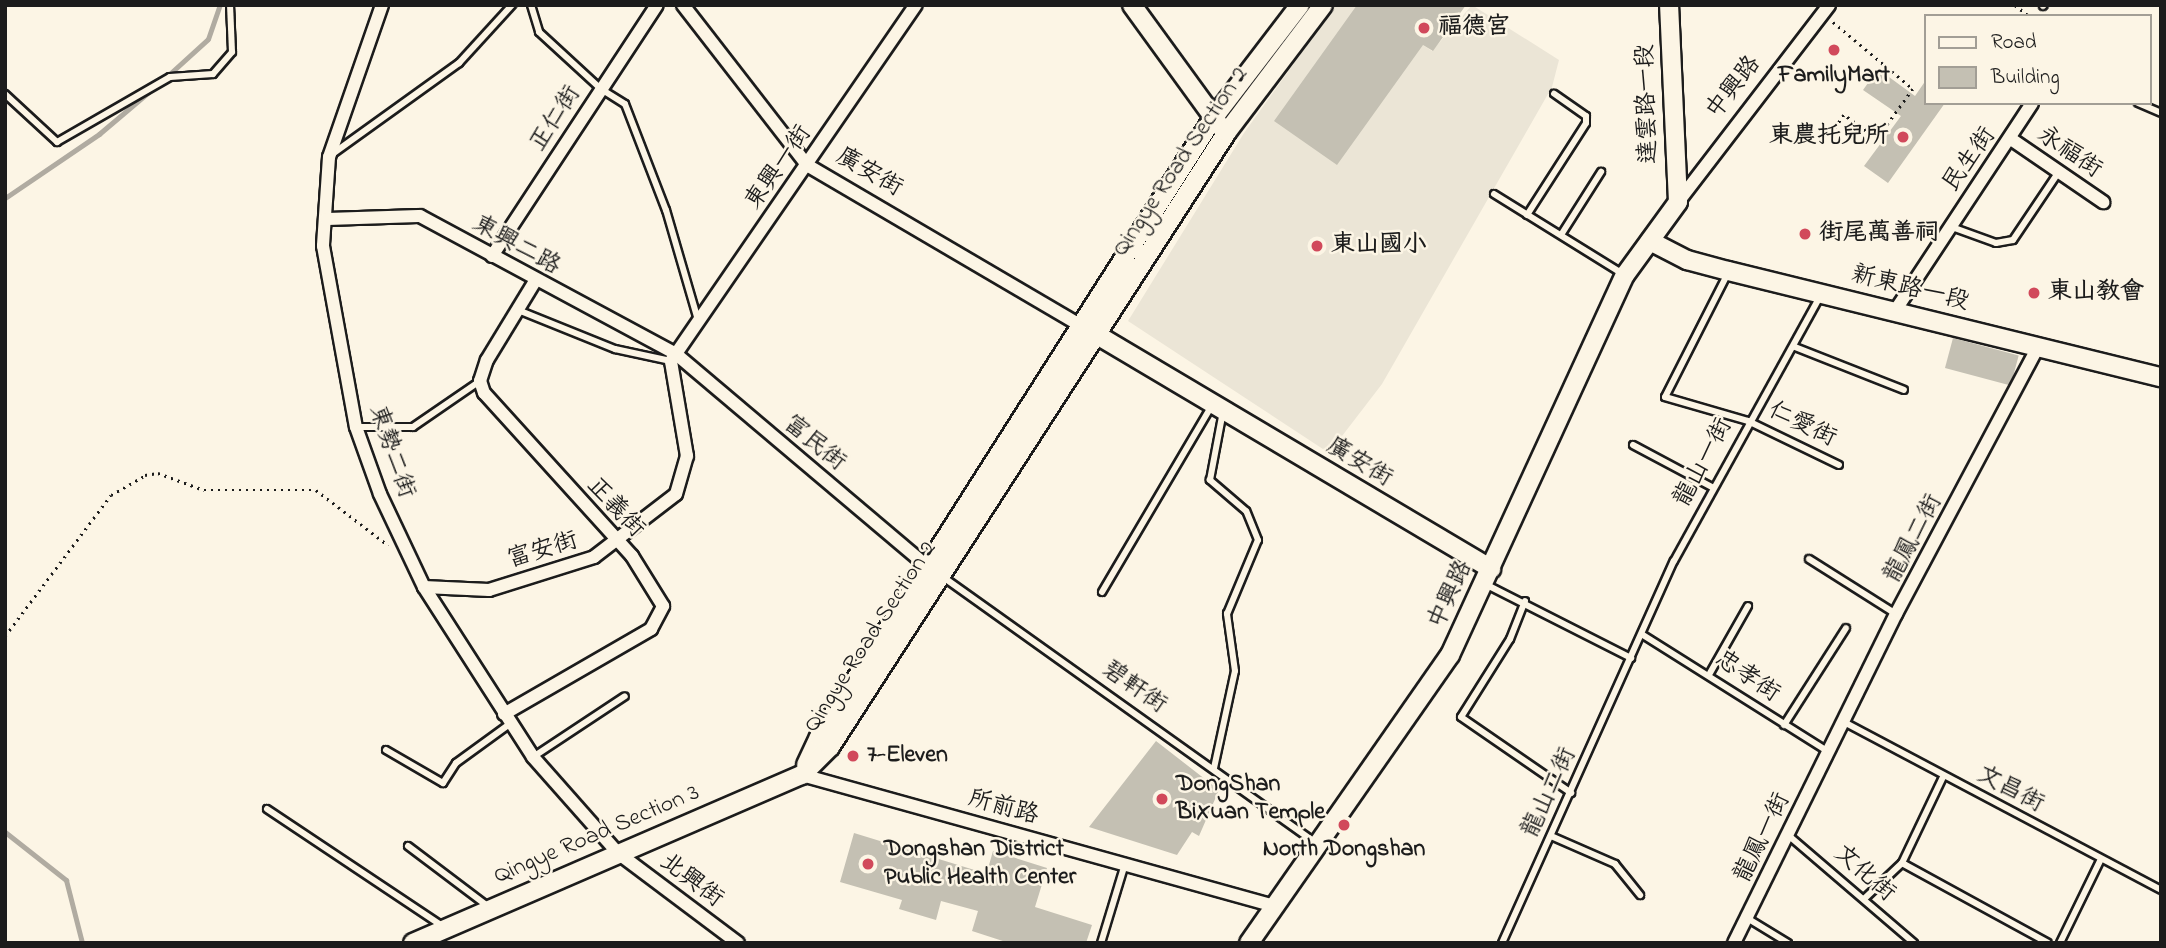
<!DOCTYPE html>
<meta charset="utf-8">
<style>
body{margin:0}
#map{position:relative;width:2166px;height:948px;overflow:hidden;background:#fcf5e5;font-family:"Indie Flower","LXGW WenKai TC",sans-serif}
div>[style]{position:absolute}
.built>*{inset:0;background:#ebe5d6}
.stream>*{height:5px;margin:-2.5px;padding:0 2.5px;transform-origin:2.5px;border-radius:2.5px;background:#b0aba1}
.building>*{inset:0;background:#c4c0b3;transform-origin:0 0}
.path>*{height:2.5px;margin-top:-1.25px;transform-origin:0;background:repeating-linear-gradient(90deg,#1c1c1c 0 2px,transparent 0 7px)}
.roads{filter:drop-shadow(2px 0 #1c1c1c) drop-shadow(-2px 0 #1c1c1c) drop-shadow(0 2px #1c1c1c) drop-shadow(0 -2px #1c1c1c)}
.lane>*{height:6px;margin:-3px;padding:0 3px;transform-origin:3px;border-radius:3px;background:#fcf5e5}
.street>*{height:12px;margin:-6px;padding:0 6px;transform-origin:6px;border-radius:6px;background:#fcf5e5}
.secondary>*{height:18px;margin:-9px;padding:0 9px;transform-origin:9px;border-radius:9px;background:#fcf5e5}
.dots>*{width:19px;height:19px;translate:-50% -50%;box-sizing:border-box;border:4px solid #fcf5e5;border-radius:50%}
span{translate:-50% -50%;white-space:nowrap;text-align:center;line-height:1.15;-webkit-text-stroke:5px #fcf5e5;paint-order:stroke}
.poi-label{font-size:24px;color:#1c1c1c;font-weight:700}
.left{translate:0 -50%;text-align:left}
.right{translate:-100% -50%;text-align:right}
.street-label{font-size:24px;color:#1c1c1c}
.frame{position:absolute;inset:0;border:7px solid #1c1c1c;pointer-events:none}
.legend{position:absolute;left:1924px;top:14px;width:228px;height:91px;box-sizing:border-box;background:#fcf5e5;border:2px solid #a29e95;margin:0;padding:9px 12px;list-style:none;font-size:21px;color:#1c1c1c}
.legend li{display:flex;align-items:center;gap:14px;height:35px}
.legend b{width:35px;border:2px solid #a29e95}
</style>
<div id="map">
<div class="built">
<div style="clip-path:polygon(1336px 5px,1363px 5px,1432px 51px,1472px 5px,1559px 60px,1552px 87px,1382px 384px,1329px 453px,1128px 321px,1244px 133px)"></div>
</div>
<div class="stream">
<div style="left:164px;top:79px;width:59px;rotate:-42.3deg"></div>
<div style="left:208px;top:39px;width:36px;rotate:-71deg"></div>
<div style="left:5px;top:198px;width:114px;rotate:-34.2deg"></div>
<div style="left:99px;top:134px;width:68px;rotate:-40.2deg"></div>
<div style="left:5px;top:832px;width:78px;rotate:38.2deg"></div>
<div style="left:66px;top:880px;width:65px;rotate:75.7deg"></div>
</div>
<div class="building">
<div style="clip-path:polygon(1357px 5px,1466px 5px,1433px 51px,1423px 45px,1337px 165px,1274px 121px)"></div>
<div style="clip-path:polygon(1878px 69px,1915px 96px,1926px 80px,1926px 103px,1945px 103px,1888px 183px,1864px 166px,1901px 116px,1863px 90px)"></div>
<div style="left:1953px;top:338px;width:68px;height:31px;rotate:15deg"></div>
<div style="clip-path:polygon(1156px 741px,1219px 790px,1199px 836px,1192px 832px,1177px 855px,1089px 827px)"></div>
<div style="clip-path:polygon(854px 833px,981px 872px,987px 872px,993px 851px,1047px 868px,1035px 907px,1092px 925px,1086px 943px,1009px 943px,972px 931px,978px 911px,941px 901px,936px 920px,899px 909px,902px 900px,840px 882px)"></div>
</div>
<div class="path">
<div style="left:2015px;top:5px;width:18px;rotate:38deg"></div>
<div style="left:1833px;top:22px;width:104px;rotate:39.9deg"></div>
<div style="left:1913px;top:89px;width:62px;rotate:125.8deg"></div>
<div style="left:1877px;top:139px;width:41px;rotate:-144deg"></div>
<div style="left:1844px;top:115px;width:18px;rotate:124deg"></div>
<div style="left:5px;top:636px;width:176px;rotate:-53.1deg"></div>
<div style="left:111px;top:495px;width:39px;rotate:-30deg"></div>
<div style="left:145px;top:475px;width:13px;rotate:-9deg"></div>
<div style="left:158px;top:473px;width:49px;rotate:20.3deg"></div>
<div style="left:204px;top:490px;width:112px"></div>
<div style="left:316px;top:490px;width:91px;rotate:37.4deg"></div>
</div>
<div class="roads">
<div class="lane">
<div style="left:531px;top:5px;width:28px;rotate:73deg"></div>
<div style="left:539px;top:32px;width:84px;rotate:42.6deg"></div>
<div style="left:601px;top:89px;width:28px;rotate:32deg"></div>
<div style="left:625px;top:104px;width:114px;rotate:68.9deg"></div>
<div style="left:666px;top:210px;width:115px;rotate:73.8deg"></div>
<div style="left:2043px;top:6px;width:1px;rotate:-45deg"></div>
<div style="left:5px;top:94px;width:71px;rotate:42.7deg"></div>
<div style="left:57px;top:142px;width:130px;rotate:-29.9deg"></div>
<div style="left:170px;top:77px;width:43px;rotate:-4deg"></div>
<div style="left:213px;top:74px;width:29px;rotate:-49deg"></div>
<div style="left:232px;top:52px;width:47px;rotate:-92.4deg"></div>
<div style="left:2138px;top:103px;width:25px;rotate:23deg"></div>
<div style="left:331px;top:155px;width:158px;rotate:-35.7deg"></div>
<div style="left:459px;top:63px;width:79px;rotate:-47.6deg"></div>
<div style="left:1494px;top:194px;width:152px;rotate:31.8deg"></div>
<div style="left:1527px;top:215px;width:109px;rotate:-57.3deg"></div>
<div style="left:1586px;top:123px;width:7px;rotate:-90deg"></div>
<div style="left:1586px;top:116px;width:39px;rotate:-145deg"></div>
<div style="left:1949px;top:226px;width:50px;rotate:19.9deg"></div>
<div style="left:1996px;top:243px;width:17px;rotate:-10deg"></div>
<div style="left:2013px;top:240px;width:81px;rotate:-56.1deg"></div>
<div style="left:1561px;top:235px;width:75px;rotate:-57.6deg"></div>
<div style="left:1728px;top:273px;width:139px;rotate:116.9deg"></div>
<div style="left:1665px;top:397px;width:86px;rotate:16.1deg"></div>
<div style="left:1748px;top:421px;width:101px;rotate:25.8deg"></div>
<div style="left:518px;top:310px;width:105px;rotate:21.9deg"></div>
<div style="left:615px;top:349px;width:57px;rotate:12.1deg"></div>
<div style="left:1795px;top:347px;width:117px;rotate:21.5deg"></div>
<div style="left:356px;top:427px;width:57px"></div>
<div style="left:413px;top:427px;width:81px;rotate:-34.5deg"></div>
<div style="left:1633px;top:445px;width:89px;rotate:28deg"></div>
<div style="left:1809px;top:559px;width:103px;rotate:32.3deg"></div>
<div style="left:943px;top:577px;width:458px;rotate:35.5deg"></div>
<div style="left:1485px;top:584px;width:164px;rotate:26.9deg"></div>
<div style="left:1102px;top:592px;width:217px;rotate:-59.5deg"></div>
<div style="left:1525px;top:601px;width:41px;rotate:111.5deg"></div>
<div style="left:1510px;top:639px;width:92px;rotate:122.1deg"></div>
<div style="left:1461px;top:717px;width:134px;rotate:34.6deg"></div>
<div style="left:1643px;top:635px;width:220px;rotate:32.2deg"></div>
<div style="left:1710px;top:673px;width:77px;rotate:-60.4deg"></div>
<div style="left:1844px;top:722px;width:359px;rotate:27.9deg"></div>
<div style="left:1784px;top:725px;width:115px;rotate:-57.4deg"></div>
<div style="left:386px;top:750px;width:66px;rotate:30.1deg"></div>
<div style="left:443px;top:783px;width:24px;rotate:-57deg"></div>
<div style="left:456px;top:763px;width:68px;rotate:-36deg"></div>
<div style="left:533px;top:757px;width:110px;rotate:-33.5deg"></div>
<div style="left:1214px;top:768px;width:99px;rotate:-77.8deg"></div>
<div style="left:1235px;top:671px;width:58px;rotate:-98deg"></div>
<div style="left:1227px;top:614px;width:80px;rotate:-67.3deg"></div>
<div style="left:1258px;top:540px;width:31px;rotate:-112deg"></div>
<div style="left:1246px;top:511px;width:48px;rotate:-139.3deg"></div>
<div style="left:1210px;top:480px;width:70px;rotate:-79.3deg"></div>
<div style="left:267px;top:809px;width:213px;rotate:33.7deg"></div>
<div style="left:1788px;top:835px;width:166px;rotate:40.6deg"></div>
<div style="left:1551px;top:836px;width:70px;rotate:23.6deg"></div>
<div style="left:1615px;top:864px;width:40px;rotate:51deg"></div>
<div style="left:408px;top:846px;width:101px;rotate:37deg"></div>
<div style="left:1902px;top:863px;width:166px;rotate:28.7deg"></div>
<div style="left:1864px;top:899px;width:52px;rotate:-43.5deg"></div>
<div style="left:1902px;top:863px;width:95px;rotate:-64.5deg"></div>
<div style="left:1747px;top:918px;width:48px;rotate:31.4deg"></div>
<div style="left:1101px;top:943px;width:83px;rotate:-73.1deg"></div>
<div style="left:1502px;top:943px;width:419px;rotate:-65.8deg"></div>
<div style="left:1674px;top:561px;width:304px;rotate:-61.1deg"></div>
<div style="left:2060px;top:943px;width:93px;rotate:-64deg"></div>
</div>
<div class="street">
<div style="left:382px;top:5px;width:161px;rotate:109.2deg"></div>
<div style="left:329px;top:157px;width:89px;rotate:93.9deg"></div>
<div style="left:323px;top:246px;width:184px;rotate:79.7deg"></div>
<div style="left:356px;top:427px;width:71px;rotate:70.3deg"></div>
<div style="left:380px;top:494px;width:103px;rotate:64.7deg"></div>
<div style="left:424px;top:587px;width:202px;rotate:57.3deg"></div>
<div style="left:533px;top:757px;width:128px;rotate:48.5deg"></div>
<div style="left:618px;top:853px;width:150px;rotate:36.9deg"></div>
<div style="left:683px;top:5px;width:202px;rotate:52.2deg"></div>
<div style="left:807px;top:165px;width:326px;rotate:30.4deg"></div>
<div style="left:2011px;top:139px;width:112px;rotate:34.4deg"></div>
<div style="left:1678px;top:202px;width:248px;rotate:-52.5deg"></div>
<div style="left:326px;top:219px;width:94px;rotate:-1.8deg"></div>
<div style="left:420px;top:216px;width:291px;rotate:28.3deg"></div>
<div style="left:676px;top:354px;width:329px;rotate:40.2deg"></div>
<div style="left:492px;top:256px;width:300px;rotate:-56.7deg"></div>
<div style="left:1895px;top:311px;width:249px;rotate:-56.6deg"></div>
<div style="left:424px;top:587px;width:65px;rotate:2.6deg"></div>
<div style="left:489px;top:590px;width:110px;rotate:-17.4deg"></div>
<div style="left:594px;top:557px;width:103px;rotate:-37.5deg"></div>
<div style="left:676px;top:494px;width:40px;rotate:-74deg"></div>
<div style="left:687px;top:456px;width:96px;rotate:-99.6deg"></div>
<div style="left:671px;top:361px;width:432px;rotate:-55.5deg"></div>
<div style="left:504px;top:714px;width:170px;rotate:-30deg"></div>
<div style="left:651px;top:629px;width:26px;rotate:-62deg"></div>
<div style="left:663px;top:606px;width:59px;rotate:-121.8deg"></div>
<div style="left:632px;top:556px;width:220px;rotate:-132.2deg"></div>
<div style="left:484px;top:393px;width:13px;rotate:-108deg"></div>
<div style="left:480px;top:381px;width:22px;rotate:-72deg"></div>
<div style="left:487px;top:360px;width:92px;rotate:-58.7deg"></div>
<div style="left:802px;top:775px;width:489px;rotate:15.5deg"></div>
<div style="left:1734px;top:943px;width:367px;rotate:-63.8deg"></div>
<div style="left:1896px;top:614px;width:302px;rotate:-62deg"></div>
</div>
<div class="secondary">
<div style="left:1132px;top:5px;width:150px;rotate:54deg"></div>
<div style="left:1650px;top:241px;width:42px;rotate:27.2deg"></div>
<div style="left:1687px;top:260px;width:42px;rotate:15deg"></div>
<div style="left:1728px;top:271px;width:446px;rotate:13.8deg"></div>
<div style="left:1094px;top:333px;width:462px;rotate:30.7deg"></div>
<div style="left:806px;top:765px;width:31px;rotate:-65deg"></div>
<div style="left:819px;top:737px;width:732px;rotate:-57.5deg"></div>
<div style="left:1212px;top:120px;width:145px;rotate:-52.6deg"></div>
<div style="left:413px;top:943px;width:424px;rotate:-23.4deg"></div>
<div style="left:802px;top:775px;width:40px;rotate:-45deg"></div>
<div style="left:830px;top:747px;width:732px;rotate:-57.16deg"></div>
<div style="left:1227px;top:132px;width:159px;rotate:-52.9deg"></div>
<div style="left:1249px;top:943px;width:351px;rotate:-55.1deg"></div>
<div style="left:1450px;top:655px;width:418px;rotate:-65.3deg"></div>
<div style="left:1625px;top:275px;width:90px;rotate:-54deg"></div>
<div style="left:1678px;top:202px;width:197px;rotate:-92.6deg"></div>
</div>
</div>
<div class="dots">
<div style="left:1424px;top:28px;background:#d1495b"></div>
<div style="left:1834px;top:50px;background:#d1495b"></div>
<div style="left:1903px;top:137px;background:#d1495b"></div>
<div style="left:1805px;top:234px;background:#d1495b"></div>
<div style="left:1317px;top:246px;background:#d1495b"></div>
<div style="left:2034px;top:293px;background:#d1495b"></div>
<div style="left:853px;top:756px;background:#d1495b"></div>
<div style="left:1162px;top:799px;background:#d1495b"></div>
<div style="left:1344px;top:825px;background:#d1495b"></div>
<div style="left:868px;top:864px;background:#d1495b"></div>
</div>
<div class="poi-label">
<span class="left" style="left:1438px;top:28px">福德宮</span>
<span style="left:1834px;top:76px">FamilyMart</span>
<span class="right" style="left:1889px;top:137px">東農托兒所</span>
<span class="left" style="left:1819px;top:234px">街尾萬善祠</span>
<span class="left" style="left:1331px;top:246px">東山國小</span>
<span class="left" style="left:2048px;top:293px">東山教會</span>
<span class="left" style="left:867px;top:756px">7-Eleven</span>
<span class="left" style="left:1176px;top:799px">DongShan<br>BiXuan Temple</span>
<span class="left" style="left:884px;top:864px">Dongshan District<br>Public Health Center</span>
<span style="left:1344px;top:850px">North Dongshan</span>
</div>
<div class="street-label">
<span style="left:1734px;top:88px;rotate:-52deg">中興路</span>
<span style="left:1648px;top:104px;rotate:-92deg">達雲路一段</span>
<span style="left:556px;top:119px;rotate:-57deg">正仁街</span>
<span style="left:2069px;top:153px;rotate:34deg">永福街</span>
<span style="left:1970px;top:160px;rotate:-55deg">民生街</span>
<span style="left:1181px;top:162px;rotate:-56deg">Qingye Road Section 2</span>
<span style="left:779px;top:168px;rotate:-55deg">東興一街</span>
<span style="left:869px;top:173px;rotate:30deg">廣安街</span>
<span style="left:516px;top:246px;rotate:29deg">東興二路</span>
<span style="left:1910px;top:289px;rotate:14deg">新東路一段</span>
<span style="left:1802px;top:425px;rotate:26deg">仁愛街</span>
<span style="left:814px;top:444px;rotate:39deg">富民街</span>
<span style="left:391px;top:452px;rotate:71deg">東勢二街</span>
<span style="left:1359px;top:463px;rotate:31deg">廣安街</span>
<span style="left:1704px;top:463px;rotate:-62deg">龍山一街</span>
<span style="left:615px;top:508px;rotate:47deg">正義街</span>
<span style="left:1914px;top:539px;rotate:-62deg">龍鳳二街</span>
<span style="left:543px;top:551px;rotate:-17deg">富安街</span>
<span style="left:1451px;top:595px;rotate:-65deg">中興路</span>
<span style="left:871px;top:637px;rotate:-57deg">Qingye Road Section 2</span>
<span style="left:1747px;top:677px;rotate:34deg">忠孝街</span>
<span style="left:1134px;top:688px;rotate:35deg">碧軒街</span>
<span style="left:2010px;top:790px;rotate:28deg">文昌街</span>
<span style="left:1550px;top:793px;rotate:-65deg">龍山二街</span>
<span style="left:1003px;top:808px;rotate:15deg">所前路</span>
<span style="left:597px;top:835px;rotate:-23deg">Qingye Road Section 3</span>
<span style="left:1763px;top:838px;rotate:-64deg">龍鳳一街</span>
<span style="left:1864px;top:874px;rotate:41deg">文化街</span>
<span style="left:691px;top:881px;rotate:37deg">北興街</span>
</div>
<div class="frame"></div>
<ul class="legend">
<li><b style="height:9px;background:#fcf5e5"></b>Road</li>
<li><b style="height:19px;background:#c4c0b3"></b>Building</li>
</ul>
</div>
